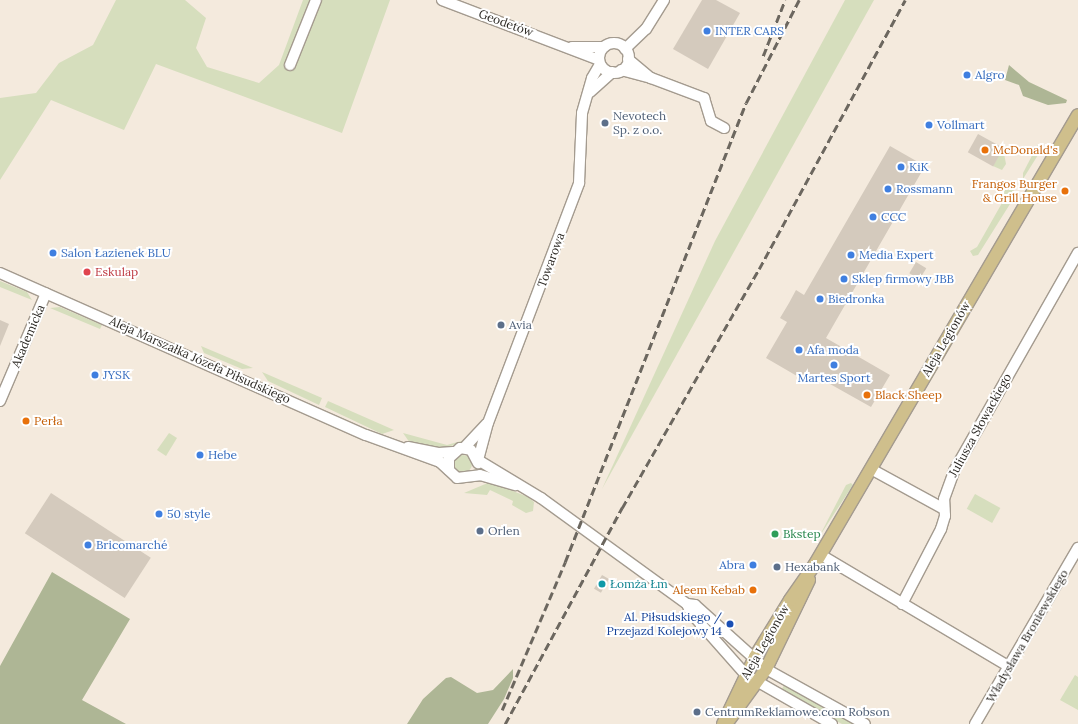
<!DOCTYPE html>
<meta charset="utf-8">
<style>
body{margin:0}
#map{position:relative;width:1078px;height:724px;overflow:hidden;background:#f4eadd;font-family:Lora,serif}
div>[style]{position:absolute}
.green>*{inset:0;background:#d6debd;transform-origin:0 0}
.round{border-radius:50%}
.forest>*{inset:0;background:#aeb695}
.building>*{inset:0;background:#d4cabd;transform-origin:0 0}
.roads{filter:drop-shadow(1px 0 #a49b8f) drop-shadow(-1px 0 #a49b8f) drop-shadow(0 1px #a49b8f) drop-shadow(0 -1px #a49b8f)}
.minor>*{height:10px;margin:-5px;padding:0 5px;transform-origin:5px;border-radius:5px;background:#fff}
.minor>.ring{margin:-5px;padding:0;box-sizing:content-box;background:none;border:10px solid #fff;border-radius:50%}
.major>*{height:12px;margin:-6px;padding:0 6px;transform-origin:6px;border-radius:6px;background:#cfbf8c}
.rail>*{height:2.5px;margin-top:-1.25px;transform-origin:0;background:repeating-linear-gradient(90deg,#6c675f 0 8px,transparent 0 12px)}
.dots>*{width:11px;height:11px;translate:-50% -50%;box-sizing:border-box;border:2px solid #fff;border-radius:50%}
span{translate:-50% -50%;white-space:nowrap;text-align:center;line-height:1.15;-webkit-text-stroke:4px #fff;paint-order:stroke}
.street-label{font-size:12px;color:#2b2823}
.shop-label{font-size:12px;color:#366cbe}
.left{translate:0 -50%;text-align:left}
.right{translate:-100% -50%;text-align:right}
.service-label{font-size:12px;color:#4e5e75}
.food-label{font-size:12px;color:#c56008}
.health-label{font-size:12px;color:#be3a42}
.leisure-label{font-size:12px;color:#27864d}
.culture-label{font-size:12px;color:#0d838f}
.transit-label{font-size:12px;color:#164399}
</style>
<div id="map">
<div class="green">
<div style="clip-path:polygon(116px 0,185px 0,206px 18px,196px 48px,207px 67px,259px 83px,279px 65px,303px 0,390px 0,342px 133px,156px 64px,124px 130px,51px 100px,0 180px,0 98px,36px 93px,59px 63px,93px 45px)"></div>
<div style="clip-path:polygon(845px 0,874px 0,602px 489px,715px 241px)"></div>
<div style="clip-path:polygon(1038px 144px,1043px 147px,1023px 179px,1023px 173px)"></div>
<div style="clip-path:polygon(1003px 148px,1006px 164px,1002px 170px,993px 166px)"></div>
<div style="clip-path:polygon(1006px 183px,1013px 188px,1015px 196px,978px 255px,973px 256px,970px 251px,977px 247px,1002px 203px,997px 200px,1002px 192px,1000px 184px)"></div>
<div style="clip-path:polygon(0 281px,27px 292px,32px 300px,0 287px)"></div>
<div style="clip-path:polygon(60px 307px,102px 325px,100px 329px,50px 308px)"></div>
<div style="clip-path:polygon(201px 346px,253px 368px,242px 369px,204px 353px)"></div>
<div style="clip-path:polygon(262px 372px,322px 398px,319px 405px,268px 381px)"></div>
<div style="clip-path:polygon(328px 401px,394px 430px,382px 434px,325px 407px)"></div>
<div style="clip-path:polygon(169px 433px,177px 438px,166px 456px,157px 450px)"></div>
<div style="clip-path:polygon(403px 433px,447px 445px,468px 439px,444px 449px,410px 443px)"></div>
<div class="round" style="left:454px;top:455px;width:18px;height:18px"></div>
<div style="clip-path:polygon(490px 482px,528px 497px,534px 502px,533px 511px,526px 513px,512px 505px,513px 501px,490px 490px,487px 495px,464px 493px)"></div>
<div style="clip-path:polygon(851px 483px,853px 485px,819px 537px,846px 485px)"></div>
<div style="left:975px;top:494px;width:29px;height:17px;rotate:29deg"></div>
<div style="clip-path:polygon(1075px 675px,1078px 677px,1078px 710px,1060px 700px)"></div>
<div style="clip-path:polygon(784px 685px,854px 724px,842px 724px,781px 691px)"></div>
</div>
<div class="forest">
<div style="clip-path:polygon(1009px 65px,1029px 82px,1067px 100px,1066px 103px,1048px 105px,1023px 96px,1019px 85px,1005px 80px)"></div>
<div style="clip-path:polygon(52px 572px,130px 619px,82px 700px,126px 724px,0 724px,0 666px)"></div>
<div style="clip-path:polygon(513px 669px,513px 678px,504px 699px,488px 724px,407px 724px,423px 699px,446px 678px,451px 677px,477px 693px,493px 690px)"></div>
</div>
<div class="building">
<div style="clip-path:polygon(702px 0,716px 0,740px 13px,708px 69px,673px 49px)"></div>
<div style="left:978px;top:134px;width:29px;height:21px;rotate:29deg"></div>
<div style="clip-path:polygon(890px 146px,925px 166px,826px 338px,890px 375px,871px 407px,814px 375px,809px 383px,766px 358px,787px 322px,780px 318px,789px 303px,796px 290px,804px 295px)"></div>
<div style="left:916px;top:262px;width:12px;height:13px;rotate:31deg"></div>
<div style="clip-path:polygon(0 320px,9px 324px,0 346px)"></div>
<div style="left:51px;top:493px;width:119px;height:48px;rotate:33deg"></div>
<div style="left:602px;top:575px;width:8px;height:16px;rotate:30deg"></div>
</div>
<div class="roads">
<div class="minor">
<div style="left:442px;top:0;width:168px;rotate:20.9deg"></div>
<div class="ring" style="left:599px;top:43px;width:20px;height:20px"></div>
<div style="left:572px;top:47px;width:32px"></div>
<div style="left:625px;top:49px;width:29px;rotate:-44deg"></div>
<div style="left:646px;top:29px;width:34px;rotate:-58deg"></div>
<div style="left:628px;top:59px;width:30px;rotate:40deg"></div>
<div style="left:290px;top:65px;width:70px;rotate:-68.2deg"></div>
<div style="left:621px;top:70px;width:31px;rotate:15deg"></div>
<div style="left:651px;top:78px;width:57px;rotate:20.7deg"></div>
<div style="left:704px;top:98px;width:24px;rotate:73deg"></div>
<div style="left:711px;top:121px;width:15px;rotate:28deg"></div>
<div style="left:590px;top:92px;width:30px;rotate:-42deg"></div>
<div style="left:0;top:273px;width:400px;rotate:23.9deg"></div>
<div style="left:366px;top:435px;width:79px;rotate:20deg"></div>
<div style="left:440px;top:462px;width:23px;rotate:43deg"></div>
<div style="left:457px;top:478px;width:23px;rotate:-7deg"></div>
<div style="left:480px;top:475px;width:37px;rotate:16deg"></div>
<div style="left:0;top:401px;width:117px;rotate:-66.9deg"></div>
<div style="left:408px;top:447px;width:32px;rotate:11deg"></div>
<div style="left:439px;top:453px;width:14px;rotate:-4deg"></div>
<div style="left:464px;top:448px;width:33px;rotate:-47deg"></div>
<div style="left:478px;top:460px;width:74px;rotate:31.1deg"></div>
<div style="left:541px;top:498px;width:180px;rotate:36deg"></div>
<div style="left:687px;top:604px;width:8px;rotate:7deg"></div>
<div style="left:695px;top:605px;width:96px;rotate:42deg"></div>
<div style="left:766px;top:669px;width:113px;rotate:29.1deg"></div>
<div style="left:478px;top:460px;width:38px;rotate:-75deg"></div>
<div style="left:488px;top:423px;width:257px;rotate:-69.2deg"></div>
<div style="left:579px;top:183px;width:70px;rotate:-87.5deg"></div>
<div style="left:582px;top:113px;width:36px;rotate:-74deg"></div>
<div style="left:592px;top:78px;width:16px;rotate:-60deg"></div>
<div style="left:871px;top:469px;width:83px;rotate:28.7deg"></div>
<div style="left:449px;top:470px;width:12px;rotate:-90deg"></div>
<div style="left:449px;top:458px;width:15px;rotate:-42deg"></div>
<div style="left:460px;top:448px;width:11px;rotate:10deg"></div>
<div style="left:471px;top:450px;width:15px;rotate:62deg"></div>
<div style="left:821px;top:555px;width:217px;rotate:30.7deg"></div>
<div style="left:687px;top:604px;width:10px;rotate:66deg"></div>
<div style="left:691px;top:613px;width:83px;rotate:48.4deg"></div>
<div style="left:746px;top:675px;width:99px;rotate:29.7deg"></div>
<div style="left:902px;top:604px;width:85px;rotate:-62.5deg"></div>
<div style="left:941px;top:529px;width:14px;rotate:-73deg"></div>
<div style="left:945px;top:516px;width:17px;rotate:-93deg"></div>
<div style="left:944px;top:499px;width:30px;rotate:-70deg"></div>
<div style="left:954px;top:471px;width:251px;rotate:-60.4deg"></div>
<div style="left:975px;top:724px;width:204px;rotate:-59.7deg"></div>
</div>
<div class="major">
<div style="left:729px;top:720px;width:63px;rotate:-54deg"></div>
<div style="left:766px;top:669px;width:99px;rotate:-64.2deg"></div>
<div style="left:723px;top:724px;width:74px;rotate:-64.5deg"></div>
<div style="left:755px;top:657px;width:67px;rotate:-58.4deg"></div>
<div style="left:790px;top:600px;width:44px;rotate:-55.2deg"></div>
<div style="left:815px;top:564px;width:520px;rotate:-59.64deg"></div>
</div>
</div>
<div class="rail">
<div style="left:763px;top:56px;width:60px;rotate:-68.6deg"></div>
<div style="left:502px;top:710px;width:161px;rotate:-66.9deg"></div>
<div style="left:565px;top:562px;width:493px;rotate:-68.5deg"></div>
<div style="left:746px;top:103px;width:116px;rotate:-62.8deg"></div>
<div style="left:505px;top:724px;width:246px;rotate:-61.6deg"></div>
<div style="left:622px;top:508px;width:275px;rotate:-60.2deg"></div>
<div style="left:759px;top:269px;width:306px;rotate:-61.5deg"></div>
</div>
<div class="dots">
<div style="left:707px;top:31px;background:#3f7fe0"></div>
<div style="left:967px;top:75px;background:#3f7fe0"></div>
<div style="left:605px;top:123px;background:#5c6f8a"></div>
<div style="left:929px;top:125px;background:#3f7fe0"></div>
<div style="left:985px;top:150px;background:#e8710a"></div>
<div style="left:901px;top:167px;background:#3f7fe0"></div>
<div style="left:888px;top:189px;background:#3f7fe0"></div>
<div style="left:1065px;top:191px;background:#e8710a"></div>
<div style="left:873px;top:217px;background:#3f7fe0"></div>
<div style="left:53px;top:253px;background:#3f7fe0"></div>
<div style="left:851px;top:255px;background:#3f7fe0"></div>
<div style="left:87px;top:272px;background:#e0444e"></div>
<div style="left:844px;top:279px;background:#3f7fe0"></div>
<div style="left:820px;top:299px;background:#3f7fe0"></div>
<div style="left:501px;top:325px;background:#5c6f8a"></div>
<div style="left:799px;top:350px;background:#3f7fe0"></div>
<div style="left:834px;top:365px;background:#3f7fe0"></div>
<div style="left:95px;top:375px;background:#3f7fe0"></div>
<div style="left:867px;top:395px;background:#e8710a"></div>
<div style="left:26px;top:421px;background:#e8710a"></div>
<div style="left:200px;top:455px;background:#3f7fe0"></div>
<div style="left:159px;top:514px;background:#3f7fe0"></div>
<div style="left:480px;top:531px;background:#5c6f8a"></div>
<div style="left:775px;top:534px;background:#2e9e5b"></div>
<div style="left:88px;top:545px;background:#3f7fe0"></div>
<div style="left:753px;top:565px;background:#3f7fe0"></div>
<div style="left:777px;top:567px;background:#5c6f8a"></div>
<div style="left:602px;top:584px;background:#0f9aa8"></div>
<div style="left:753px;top:590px;background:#e8710a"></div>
<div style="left:730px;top:624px;background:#1a4fb4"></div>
<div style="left:697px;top:712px;background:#5c6f8a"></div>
</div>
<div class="street-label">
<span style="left:506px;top:23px;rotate:20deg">Geodetów</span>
<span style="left:551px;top:260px;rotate:-70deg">Towarowa</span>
<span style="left:28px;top:336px;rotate:-67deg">Akademicka</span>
<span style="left:946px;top:339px;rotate:-60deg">Aleja Legionów</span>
<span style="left:200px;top:360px;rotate:24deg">Aleja Marszałka Józefa Piłsudskiego</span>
<span style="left:980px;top:425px;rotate:-61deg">Juliusza Słowackiego</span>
<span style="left:1027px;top:636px;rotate:-60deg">Władysława Broniewskiego</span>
<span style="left:765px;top:642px;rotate:-60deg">Aleja Legionów</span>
</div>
<div class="shop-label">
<span class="left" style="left:715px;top:31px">INTER CARS</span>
<span class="left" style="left:975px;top:75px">Algro</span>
<span class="left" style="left:937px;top:125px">Vollmart</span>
<span class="left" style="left:909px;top:167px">KiK</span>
<span class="left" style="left:896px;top:189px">Rossmann</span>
<span class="left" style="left:881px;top:217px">CCC</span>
<span class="left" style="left:61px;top:253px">Salon Łazienek BLU</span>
<span class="left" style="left:859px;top:255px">Media Expert</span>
<span class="left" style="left:852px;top:279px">Sklep firmowy JBB</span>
<span class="left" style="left:828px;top:299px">Biedronka</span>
<span class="left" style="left:807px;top:350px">Afa moda</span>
<span class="left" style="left:103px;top:375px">JYSK</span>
<span style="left:834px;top:378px">Martes Sport</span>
<span class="left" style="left:208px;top:455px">Hebe</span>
<span class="left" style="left:167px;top:514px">50 style</span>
<span class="left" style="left:96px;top:545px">Bricomarché</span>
<span class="right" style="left:745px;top:565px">Abra</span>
</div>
<div class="service-label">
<span class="left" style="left:613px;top:123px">Nevotech<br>Sp. z o.o.</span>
<span class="left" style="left:509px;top:325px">Avia</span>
<span class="left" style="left:488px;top:531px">Orlen</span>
<span class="left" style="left:785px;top:567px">Hexabank</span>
<span class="left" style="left:705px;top:712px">CentrumReklamowe.com Robson</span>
</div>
<div class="food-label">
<span class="left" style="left:993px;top:150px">McDonald's</span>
<span class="right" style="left:1057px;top:191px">Frangos Burger<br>&amp; Grill House</span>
<span class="left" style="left:875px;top:395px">Black Sheep</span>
<span class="left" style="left:34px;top:421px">Perła</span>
<span class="right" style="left:745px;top:590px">Aleem Kebab</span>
</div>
<div class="health-label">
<span class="left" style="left:95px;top:272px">Eskulap</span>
</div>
<div class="leisure-label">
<span class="left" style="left:783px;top:534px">Bkstep</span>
</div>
<div class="culture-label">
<span class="left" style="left:610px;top:584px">Łomża Łm</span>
</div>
<div class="transit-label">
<span class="right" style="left:722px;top:624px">Al. Piłsudskiego /<br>Przejazd Kolejowy 14</span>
</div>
</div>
